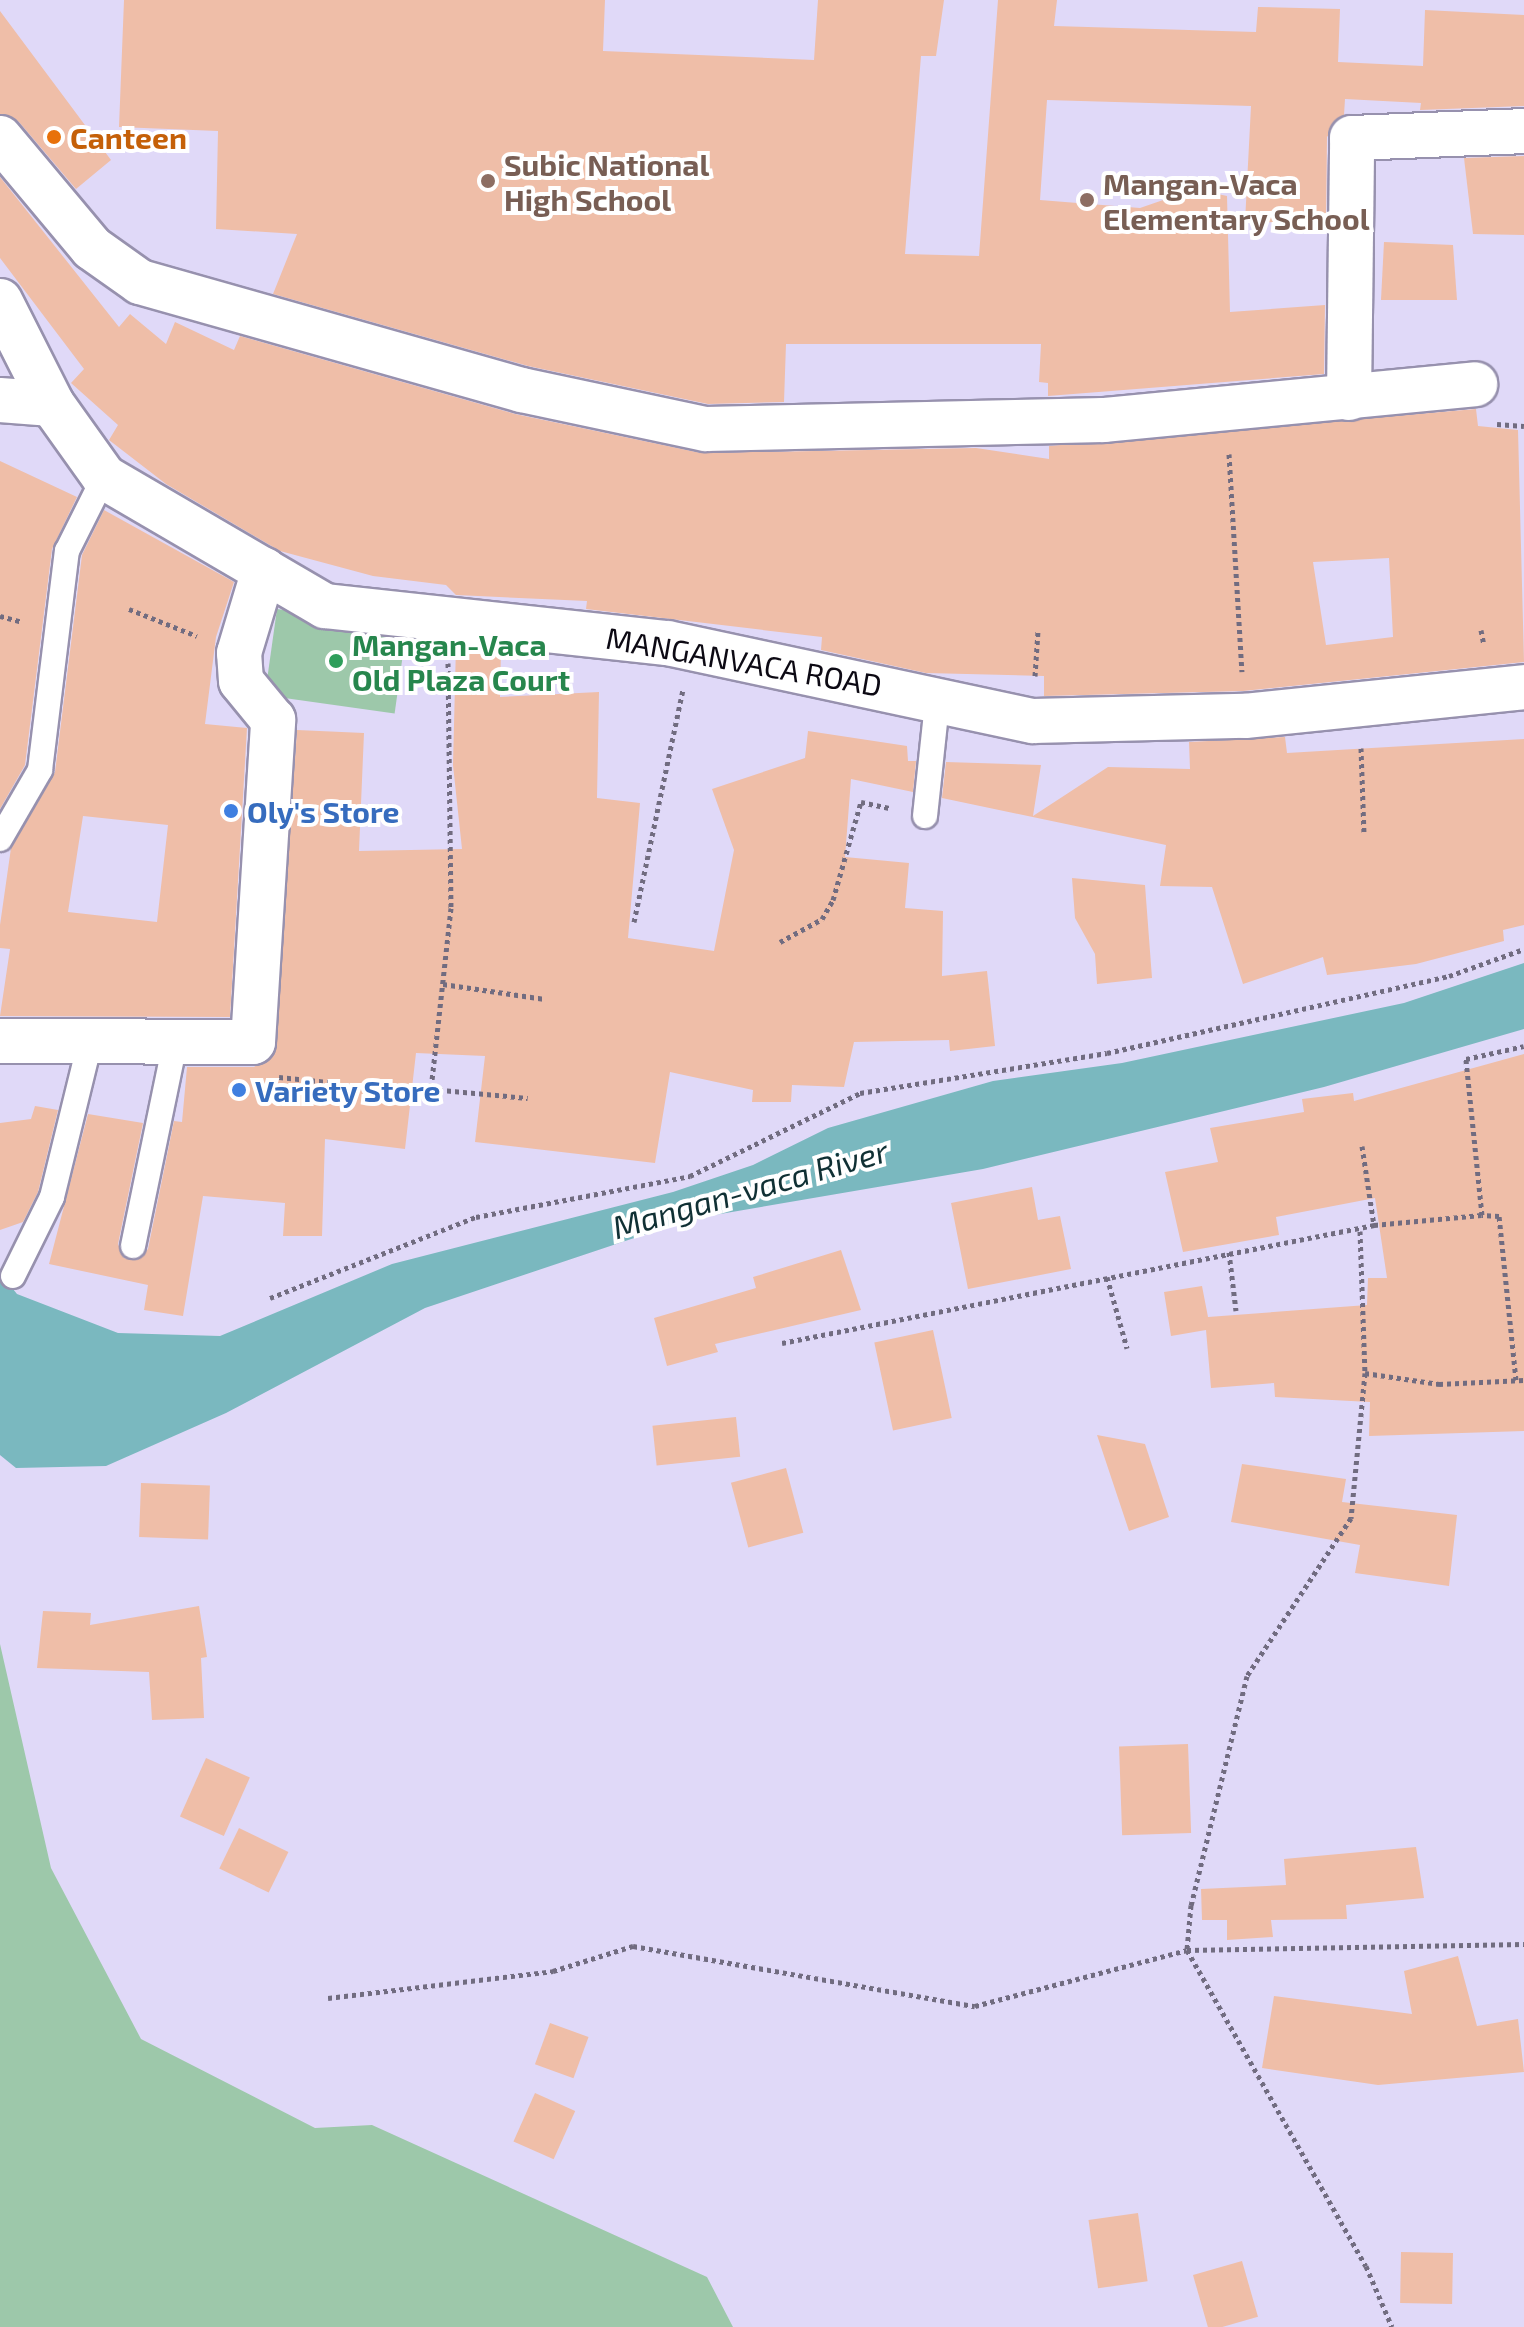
<!DOCTYPE html>
<style>
body{margin:0}
#map{position:relative;width:1524px;height:2327px;overflow:hidden;background:#e0d9f8;font-family:"Exo 2",sans-serif}
div>[style]{position:absolute}
.green>*{inset:0;background:#9dc8aa;transform-origin:0 0}
.water>*{inset:0;background:#7ab8bf}
.building>*{inset:0;background:#efbea8;transform-origin:0 0}
.path>*{height:5px;margin-top:-2.5px;transform-origin:0;background:repeating-linear-gradient(90deg,#716c80 0 4px,transparent 0 8px)}
.roads{filter:drop-shadow(2px 0 #9791ae) drop-shadow(-2px 0 #9791ae) drop-shadow(0 2px #9791ae) drop-shadow(0 -2px #9791ae)}
.service>*{height:24px;margin:-12px;padding:0 12px;transform-origin:12px;border-radius:12px;background:#fff}
.minor>*{height:44px;margin:-22px;padding:0 22px;transform-origin:22px;border-radius:22px;background:#fff}
.dots>*{width:22px;height:22px;translate:-50% -50%;box-sizing:border-box;border:4px solid #fff;border-radius:50%}
span{translate:-50% -50%;white-space:nowrap;text-align:center;line-height:1.15;-webkit-text-stroke:8px #fff;paint-order:stroke}
.food-label{font-size:30px;color:#c56008;font-weight:700}
.left{translate:0 -50%;text-align:left}
.education-label{font-size:30px;color:#785e54;font-weight:700}
.leisure-label{font-size:30px;color:#27864d;font-weight:700}
.street-label{font-size:30px;color:#0c0913}
.shop-label{font-size:30px;color:#366cbe;font-weight:700}
.water-label{font-size:32px;color:#103034;font-style:italic}
</style>
<div id="map">
<div class="green">
<div style="left:277px;top:609px;width:131px;height:87px;rotate:8deg"></div>
<div style="clip-path:polygon(0 1644px,51px 1868px,141px 2039px,315px 2128px,372px 2125px,707px 2277px,733px 2327px,0 2327px)"></div>
</div>
<div class="water">
<div style="clip-path:polygon(1524px 963px,1524px 1029px,1324px 1087px,983px 1169px,691px 1219px,425px 1308px,226px 1413px,106px 1466px,16px 1468px,0 1455px,0 1273px,17px 1294px,118px 1333px,220px 1336px,392px 1264px,673px 1192px,753px 1165px,828px 1128px,993px 1081px,1122px 1063px,1404px 1003px)"></div>
</div>
<div class="building">
<div style="clip-path:polygon(124px 0,605px 0,603px 51px,814px 60px,818px 0,944px 0,936px 56px,921px 56px,905px 254px,979px 256px,998px 0,1057px 0,1054px 26px,1256px 32px,1258px 7px,1340px 9px,1338px 62px,1423px 66px,1425px 10px,1524px 15px,1524px 106px,1420px 110px,1421px 103px,1345px 99px,1344px 115px,1327px 137px,1326px 223px,1245px 222px,1251px 106px,1047px 100px,1040px 200px,1140px 208px,1195px 189px,1227px 196px,1230px 312px,1325px 305px,1324px 374px,1048px 396px,1048px 383px,1039px 382px,1041px 344px,786px 344px,784px 402px,708px 404px,528px 366px,273px 294px,297px 234px,216px 229px,218px 131px,119px 127px)"></div>
<div style="clip-path:polygon(0 11px,111px 160px,76px 189px,19px 122px,0 114px)"></div>
<div style="clip-path:polygon(1524px 156px,1524px 235px,1473px 234px,1464px 158px)"></div>
<div style="clip-path:polygon(evenodd,0 177px,119px 327px,130px 314px,166px 344px,175px 322px,234px 350px,240px 336px,515px 414px,701px 453px,976px 448px,1049px 459px,1049px 446px,1476px 409px,1478px 426px,1518px 430px,1524px 662px,1243px 691px,1044px 696px,1044px 676px,926px 673px,821px 650px,822px 637px,586px 609px,587px 601px,456px 595px,446px 585px,373px 576px,280px 551px,166px 484px,109px 440px,118px 425px,71px 383px,84px 369px,0 258px,0 177px,1389px 558px,1393px 637px,1326px 645px,1313px 562px,1389px 558px)"></div>
<div style="clip-path:polygon(1384px 242px,1453px 245px,1457px 300px,1381px 300px)"></div>
<div style="clip-path:polygon(0 461px,77px 497px,52px 549px,25px 765px,0 809px)"></div>
<div style="clip-path:polygon(evenodd,104px 510px,234px 582px,216px 637px,205px 724px,247px 728px,230px 1017px,0 1016px,10px 949px,0 948px,0 925px,11px 848px,55px 772px,82px 555px,104px 510px,83px 816px,168px 825px,157px 922px,68px 912px,83px 816px)"></div>
<div style="clip-path:polygon(456px 645px,501px 650px,500px 697px,599px 692px,597px 798px,640px 803px,628px 938px,714px 951px,734px 850px,712px 789px,805px 758px,808px 731px,907px 746px,908px 761px,916px 761px,913px 792px,851px 779px,845px 857px,909px 863px,905px 908px,943px 911px,942px 976px,987px 971px,995px 1046px,950px 1051px,949px 1040px,854px 1042px,844px 1087px,792px 1085px,791px 1102px,752px 1102px,753px 1090px,670px 1072px,655px 1163px,475px 1142px,485px 1056px,416px 1053px,405px 1149px,325px 1139px,322px 1236px,283px 1236px,285px 1203px,203px 1196px,183px 1316px,144px 1310px,148px 1285px,49px 1264px,88px 1114px,143px 1123px,118px 1244px,124px 1258px,137px 1260px,148px 1249px,174px 1121px,182px 1122px,187px 1067px,254px 1067px,274px 1055px,297px 730px,364px 733px,359px 851px,462px 849px,453px 765px)"></div>
<div style="clip-path:polygon(1285px 737px,1287px 753px,1524px 739px,1524px 925px,1503px 930px,1504px 941px,1416px 964px,1327px 975px,1323px 957px,1243px 984px,1212px 887px,1160px 886px,1166px 845px,942px 798px,946px 762px,1041px 765px,1033px 816px,1108px 767px,1190px 769px,1189px 742px)"></div>
<div style="clip-path:polygon(1072px 878px,1145px 885px,1152px 978px,1097px 984px,1095px 954px,1075px 918px)"></div>
<div style="clip-path:polygon(1524px 1054px,1524px 1431px,1369px 1436px,1370px 1402px,1275px 1397px,1274px 1383px,1211px 1388px,1206px 1330px,1171px 1336px,1164px 1292px,1202px 1286px,1208px 1317px,1367px 1305px,1368px 1278px,1387px 1278px,1375px 1198px,1276px 1217px,1279px 1235px,1183px 1252px,1165px 1172px,1218px 1162px,1210px 1128px,1304px 1112px,1302px 1099px,1353px 1093px,1354px 1101px)"></div>
<div style="clip-path:polygon(35px 1106px,58px 1110px,38px 1192px,23px 1222px,0 1230px,0 1123px,31px 1119px)"></div>
<div style="clip-path:polygon(1032px 1187px,1038px 1220px,1060px 1216px,1071px 1269px,968px 1289px,951px 1203px)"></div>
<div style="clip-path:polygon(841px 1250px,861px 1310px,715px 1344px,718px 1352px,667px 1366px,654px 1318px,756px 1288px,753px 1277px)"></div>
<div style="left:933px;top:1330px;width:90px;height:60px;rotate:78deg"></div>
<div style="left:736px;top:1417px;width:40px;height:84px;rotate:84deg"></div>
<div style="clip-path:polygon(1097px 1435px,1145px 1444px,1169px 1517px,1129px 1531px)"></div>
<div style="clip-path:polygon(1242px 1464px,1346px 1479px,1342px 1502px,1457px 1515px,1449px 1586px,1355px 1573px,1360px 1545px,1231px 1522px)"></div>
<div style="left:786px;top:1468px;width:67px;height:57px;rotate:75deg"></div>
<div style="left:141px;top:1483px;width:69px;height:54px;rotate:2deg"></div>
<div style="clip-path:polygon(199px 1606px,207px 1657px,201px 1658px,204px 1718px,152px 1720px,149px 1672px,37px 1668px,43px 1611px,91px 1613px,90px 1625px)"></div>
<div style="left:1188px;top:1744px;width:89px;height:69px;rotate:88deg"></div>
<div style="left:206px;top:1758px;width:48px;height:64px;rotate:24deg"></div>
<div style="left:239px;top:1828px;width:55px;height:45px;rotate:26deg"></div>
<div style="clip-path:polygon(1416px 1847px,1424px 1898px,1346px 1905px,1347px 1919px,1271px 1920px,1273px 1937px,1227px 1940px,1227px 1920px,1202px 1920px,1201px 1889px,1286px 1885px,1284px 1859px)"></div>
<div style="clip-path:polygon(1458px 1956px,1477px 2026px,1518px 2019px,1524px 2072px,1378px 2085px,1262px 2068px,1274px 1996px,1412px 2014px,1404px 1971px)"></div>
<div style="left:550px;top:2023px;width:41px;height:44px;rotate:20deg"></div>
<div style="left:535px;top:2093px;width:44px;height:53px;rotate:24deg"></div>
<div style="left:1138px;top:2213px;width:69px;height:50px;rotate:82deg"></div>
<div style="left:1401px;top:2252px;width:52px;height:51px;rotate:1deg"></div>
<div style="left:1242px;top:2261px;width:58px;height:51px;rotate:74deg"></div>
</div>
<div class="path">
<div style="left:1497px;top:424px;width:27px;rotate:4deg"></div>
<div style="left:1229px;top:454px;width:218px;rotate:86.6deg"></div>
<div style="left:129px;top:609px;width:73px;rotate:21.7deg"></div>
<div style="left:0;top:616px;width:23px;rotate:15deg"></div>
<div style="left:1481px;top:630px;width:15px;rotate:79deg"></div>
<div style="left:448px;top:663px;width:245px;rotate:89.3deg"></div>
<div style="left:451px;top:908px;width:182px;rotate:96.3deg"></div>
<div style="left:431px;top:1089px;width:97px;rotate:5.3deg"></div>
<div style="left:1035px;top:676px;width:45px;rotate:-86.2deg"></div>
<div style="left:1361px;top:748px;width:84px;rotate:88deg"></div>
<div style="left:634px;top:922px;width:237px;rotate:-78.1deg"></div>
<div style="left:780px;top:942px;width:48px;rotate:-28.7deg"></div>
<div style="left:822px;top:919px;width:22px;rotate:-60deg"></div>
<div style="left:833px;top:900px;width:102px;rotate:-74.1deg"></div>
<div style="left:861px;top:802px;width:29px;rotate:12deg"></div>
<div style="left:443px;top:984px;width:103px;rotate:8.4deg"></div>
<div style="left:279px;top:1077px;width:59px;rotate:5.8deg"></div>
<div style="left:1362px;top:1146px;width:80px;rotate:81.4deg"></div>
<div style="left:1360px;top:1231px;width:142px;rotate:88deg"></div>
<div style="left:1365px;top:1373px;width:146px;rotate:95.5deg"></div>
<div style="left:1351px;top:1518px;width:189px;rotate:123.4deg"></div>
<div style="left:1247px;top:1676px;width:236px;rotate:103.7deg"></div>
<div style="left:1191px;top:1905px;width:45px;rotate:95.1deg"></div>
<div style="left:1187px;top:1950px;width:363px;rotate:60.5deg"></div>
<div style="left:1366px;top:2266px;width:66px;rotate:66.9deg"></div>
<div style="left:1229px;top:1252px;width:59px;rotate:83.2deg"></div>
<div style="left:1107px;top:1277px;width:74px;rotate:74.3deg"></div>
<div style="left:270px;top:1298px;width:221px;rotate:-21.5deg"></div>
<div style="left:476px;top:1217px;width:218px;rotate:-10.8deg"></div>
<div style="left:690px;top:1176px;width:189px;rotate:-26deg"></div>
<div style="left:860px;top:1093px;width:250px;rotate:-9.2deg"></div>
<div style="left:1107px;top:1053px;width:351px;rotate:-12.7deg"></div>
<div style="left:1449px;top:976px;width:80px;rotate:-19.8deg"></div>
<div style="left:782px;top:1343px;width:604px;rotate:-11.27deg"></div>
<div style="left:1374px;top:1225px;width:108px;rotate:-5.3deg"></div>
<div style="left:1365px;top:1373px;width:75px;rotate:8.5deg"></div>
<div style="left:1439px;top:1384px;width:85px;rotate:-2.7deg"></div>
<div style="left:1516px;top:1380px;width:165px;rotate:-95.9deg"></div>
<div style="left:1499px;top:1216px;width:17px;rotate:-177deg"></div>
<div style="left:1482px;top:1215px;width:157px;rotate:-95.9deg"></div>
<div style="left:1466px;top:1059px;width:59px;rotate:-12.6deg"></div>
<div style="left:328px;top:1998px;width:227px;rotate:-6.8deg"></div>
<div style="left:553px;top:1971px;width:84px;rotate:-17.4deg"></div>
<div style="left:633px;top:1946px;width:347px;rotate:10deg"></div>
<div style="left:975px;top:2006px;width:219px;rotate:-14.8deg"></div>
<div style="left:1187px;top:1950px;width:337px;rotate:-1deg"></div>
</div>
<div class="roads">
<div class="service">
<div style="left:925px;top:816px;width:122px;rotate:-83.9deg"></div>
<div style="left:0;top:839px;width:80px;rotate:-59.9deg"></div>
<div style="left:40px;top:770px;width:221px;rotate:-83deg"></div>
<div style="left:67px;top:551px;width:83px;rotate:-63.4deg"></div>
<div style="left:133px;top:1246px;width:206px;rotate:-78.3deg"></div>
<div style="left:13px;top:1276px;width:88px;rotate:-63.7deg"></div>
<div style="left:52px;top:1197px;width:155px;rotate:-76.2deg"></div>
</div>
<div class="minor">
<div style="left:0;top:138px;width:143px;rotate:50.1deg"></div>
<div style="left:92px;top:248px;width:59px;rotate:35.3deg"></div>
<div style="left:140px;top:282px;width:397px;rotate:15.8deg"></div>
<div style="left:522px;top:390px;width:188px;rotate:12deg"></div>
<div style="left:706px;top:429px;width:398px;rotate:-1.3deg"></div>
<div style="left:1104px;top:420px;width:373px;rotate:-5.5deg"></div>
<div style="left:0;top:301px;width:115px;rotate:63.2deg"></div>
<div style="left:52px;top:404px;width:90px;rotate:54.5deg"></div>
<div style="left:104px;top:477px;width:256px;rotate:30.3deg"></div>
<div style="left:325px;top:606px;width:345px;rotate:6.2deg"></div>
<div style="left:668px;top:643px;width:373px;rotate:12.1deg"></div>
<div style="left:1033px;top:721px;width:212px;rotate:-1.4deg"></div>
<div style="left:1245px;top:716px;width:281px;rotate:-5.9deg"></div>
<div style="left:1349px;top:398px;width:260px;rotate:-89.3deg"></div>
<div style="left:1352px;top:138px;width:172px;rotate:-2.3deg"></div>
<div style="left:0;top:400px;width:52px;rotate:4.4deg"></div>
<div style="left:0;top:1041px;width:253px;rotate:0.2deg"></div>
<div style="left:253px;top:1042px;width:323px;rotate:-86.4deg"></div>
<div style="left:273px;top:720px;width:50px;rotate:-129.4deg"></div>
<div style="left:241px;top:681px;width:28px;rotate:-94deg"></div>
<div style="left:239px;top:653px;width:87px;rotate:-73.2deg"></div>
</div>
</div>
<div class="dots">
<div style="left:54px;top:137px;background:#e8710a"></div>
<div style="left:488px;top:181px;background:#8d6e63"></div>
<div style="left:1087px;top:200px;background:#8d6e63"></div>
<div style="left:336px;top:661px;background:#2e9e5b"></div>
<div style="left:231px;top:811px;background:#3f7fe0"></div>
<div style="left:239px;top:1090px;background:#3f7fe0"></div>
</div>
<div class="food-label">
<span class="left" style="left:70px;top:137px">Canteen</span>
</div>
<div class="education-label">
<span class="left" style="left:504px;top:181px">Subic National<br>High School</span>
<span class="left" style="left:1103px;top:200px">Mangan-Vaca<br>Elementary School</span>
</div>
<div class="leisure-label">
<span class="left" style="left:352px;top:661px">Mangan-Vaca<br>Old Plaza Court</span>
</div>
<div class="street-label">
<span style="left:744px;top:661px;rotate:10deg">MANGANVACA ROAD</span>
</div>
<div class="shop-label">
<span class="left" style="left:247px;top:811px">Oly's Store</span>
<span class="left" style="left:255px;top:1090px">Variety Store</span>
</div>
<div class="water-label">
<span style="left:750px;top:1188px;rotate:-16deg">Mangan-vaca River</span>
</div>
</div>
